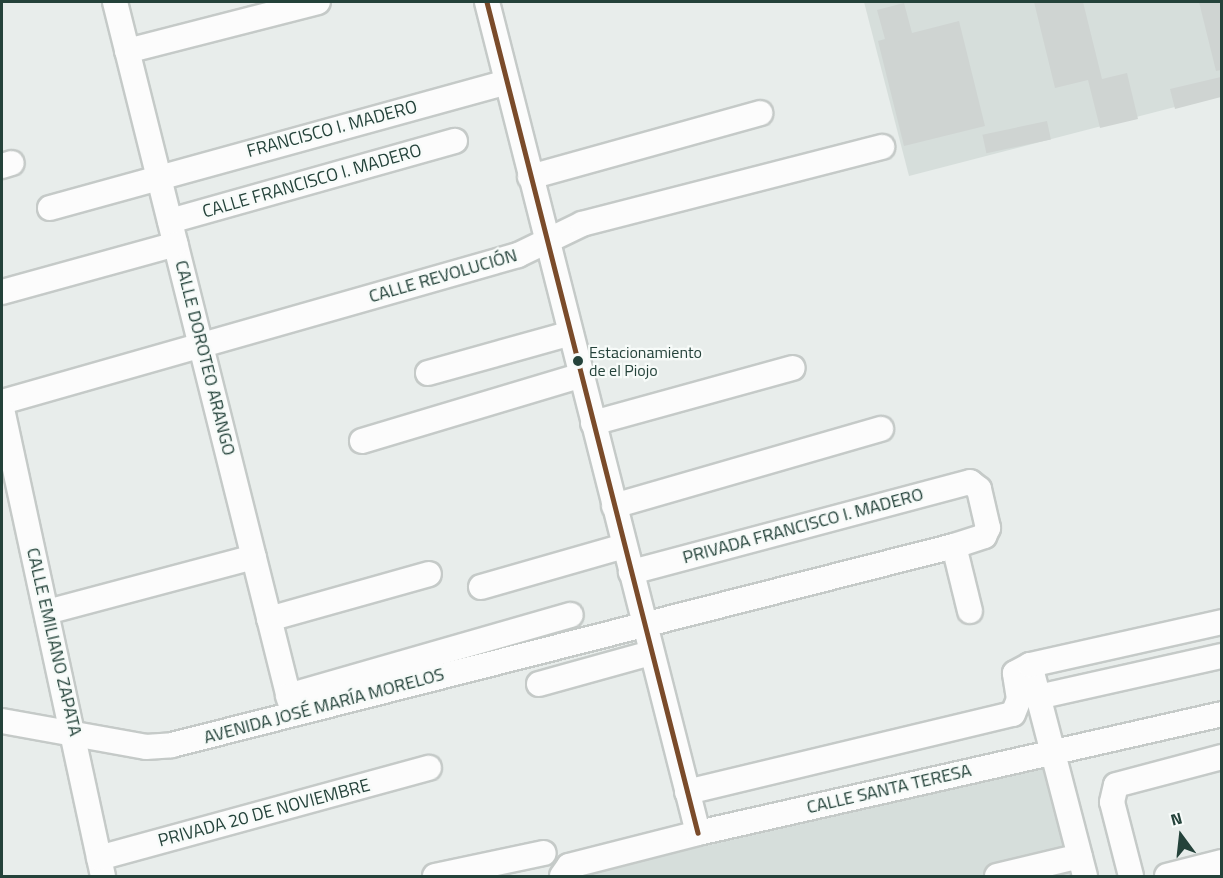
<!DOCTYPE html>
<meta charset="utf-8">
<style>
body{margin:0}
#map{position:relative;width:1223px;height:878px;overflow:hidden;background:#e8edeb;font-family:"Titillium Web",sans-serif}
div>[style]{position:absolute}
.built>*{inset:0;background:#d6dedb}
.building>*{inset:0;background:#cfd4d2;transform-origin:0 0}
.roads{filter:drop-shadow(2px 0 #c5cac8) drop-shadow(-2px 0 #c5cac8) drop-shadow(0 2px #c5cac8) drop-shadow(0 -2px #c5cac8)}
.minor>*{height:24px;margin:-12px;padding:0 12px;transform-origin:12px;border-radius:12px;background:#fcfcfc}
.bus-1>*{height:4.5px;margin:-2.25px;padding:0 2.25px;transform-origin:2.25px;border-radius:2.25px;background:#7a4b2a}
.dots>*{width:16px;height:16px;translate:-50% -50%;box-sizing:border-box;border:3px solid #f7fbf9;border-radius:50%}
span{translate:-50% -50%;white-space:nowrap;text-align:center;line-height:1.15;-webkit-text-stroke:4.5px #f7fbf9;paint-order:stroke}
.bus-label{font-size:16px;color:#24423a}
.left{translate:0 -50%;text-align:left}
.street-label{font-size:18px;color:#24423a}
.frame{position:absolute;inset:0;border:3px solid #24423a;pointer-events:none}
.north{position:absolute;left:1151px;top:806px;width:60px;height:60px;-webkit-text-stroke:4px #f7fbf9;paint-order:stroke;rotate:345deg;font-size:16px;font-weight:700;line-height:24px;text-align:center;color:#24423a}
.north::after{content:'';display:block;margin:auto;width:21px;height:27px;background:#24423a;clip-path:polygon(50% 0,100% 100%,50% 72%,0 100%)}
</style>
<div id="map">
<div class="built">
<div style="clip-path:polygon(864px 2px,1221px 2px,1221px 95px,909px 176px)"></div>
<div style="clip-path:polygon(1055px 766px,1081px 876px,574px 876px)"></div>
</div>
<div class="building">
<div style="clip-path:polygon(1034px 2px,1083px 2px,1102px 79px,1127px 73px,1138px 119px,1100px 128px,1088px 80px,1055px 88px)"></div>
<div style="clip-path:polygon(1199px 2px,1221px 2px,1221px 70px,1216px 71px)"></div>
<div style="clip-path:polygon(904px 3px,912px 33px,959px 21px,985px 126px,904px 146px,878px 41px,885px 39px,877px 10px)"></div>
<div style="clip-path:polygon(1221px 77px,1221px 97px,1175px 109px,1170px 89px)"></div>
<div style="left:1047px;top:121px;width:19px;height:66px;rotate:78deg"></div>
</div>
<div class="roads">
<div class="minor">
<div style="left:115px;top:2px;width:734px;rotate:75.96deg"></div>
<div style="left:487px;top:2px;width:857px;rotate:75.75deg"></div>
<div style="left:127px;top:51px;width:197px;rotate:-14.4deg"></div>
<div style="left:2px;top:166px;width:10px;rotate:-17deg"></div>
<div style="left:530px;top:177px;width:239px;rotate:-15.5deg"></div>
<div style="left:50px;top:208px;width:473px;rotate:-15.4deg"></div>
<div style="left:170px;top:221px;width:296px;rotate:-15.7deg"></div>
<div style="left:2px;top:292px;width:180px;rotate:-15.4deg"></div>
<div style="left:428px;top:373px;width:148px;rotate:-15.6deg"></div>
<div style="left:2px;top:402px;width:537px;rotate:-15.9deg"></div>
<div style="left:518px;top:255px;width:71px;rotate:-25.8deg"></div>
<div style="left:582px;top:224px;width:310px;rotate:-14.4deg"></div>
<div style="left:2px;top:409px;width:478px;rotate:77.8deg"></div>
<div style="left:593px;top:423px;width:207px;rotate:-15.4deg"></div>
<div style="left:362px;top:441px;width:230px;rotate:-16.7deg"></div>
<div style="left:614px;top:506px;width:278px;rotate:-16.1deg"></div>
<div style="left:954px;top:546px;width:67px;rotate:76.2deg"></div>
<div style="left:481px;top:587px;width:149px;rotate:-16deg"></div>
<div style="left:47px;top:612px;width:214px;rotate:-14.9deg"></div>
<div style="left:269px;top:619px;width:166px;rotate:-15.7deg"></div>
<div style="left:539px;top:684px;width:116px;rotate:-15.5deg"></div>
<div style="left:288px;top:696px;width:294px;rotate:-16deg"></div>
<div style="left:1038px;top:697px;width:189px;rotate:-12.6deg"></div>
<div style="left:2px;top:721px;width:146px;rotate:10.2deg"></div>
<div style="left:146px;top:747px;width:26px;rotate:-4deg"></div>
<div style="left:172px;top:745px;width:807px;rotate:-14.28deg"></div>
<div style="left:954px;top:546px;width:32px;rotate:-18deg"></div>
<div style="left:984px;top:536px;width:9px;rotate:-63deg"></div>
<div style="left:988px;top:528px;width:40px;rotate:-103deg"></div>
<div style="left:979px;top:489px;width:11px;rotate:-142deg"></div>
<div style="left:970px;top:482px;width:351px;rotate:165.1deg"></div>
<div style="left:687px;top:792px;width:335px;rotate:-13.5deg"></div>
<div style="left:1013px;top:714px;width:16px;rotate:-68deg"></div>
<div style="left:1019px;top:699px;width:26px;rotate:-99deg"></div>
<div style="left:1015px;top:673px;width:17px;rotate:-28deg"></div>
<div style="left:99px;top:858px;width:342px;rotate:-15.3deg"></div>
<div style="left:435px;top:876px;width:111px;rotate:-11.9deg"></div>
<div style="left:562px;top:876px;width:12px;rotate:-55deg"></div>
<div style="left:569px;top:866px;width:133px;rotate:-14.3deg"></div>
<div style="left:698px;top:833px;width:537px;rotate:-12.79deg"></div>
<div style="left:997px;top:876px;width:85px;rotate:-13.5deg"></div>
<div style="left:1085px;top:876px;width:218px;rotate:-104.6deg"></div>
<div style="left:1030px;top:665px;width:197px;rotate:-12.6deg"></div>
<div style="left:1131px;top:876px;width:76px;rotate:-104.4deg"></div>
<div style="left:1112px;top:802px;width:17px;rotate:-77deg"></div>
<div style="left:1116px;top:785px;width:110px;rotate:-14.8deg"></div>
<div style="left:1167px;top:876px;width:57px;rotate:-14.3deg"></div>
</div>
</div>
<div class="bus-1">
<div style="left:487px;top:2px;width:857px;rotate:75.75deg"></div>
</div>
<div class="dots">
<div style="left:578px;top:361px;background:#24423a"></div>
</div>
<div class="bus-label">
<span class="left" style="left:589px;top:361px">Estacionamiento<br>de el Piojo</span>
</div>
<div class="street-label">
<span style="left:332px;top:129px;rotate:-15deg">FRANCISCO I. MADERO</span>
<span style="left:312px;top:181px;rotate:-16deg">CALLE FRANCISCO I. MADERO</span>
<span style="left:443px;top:276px;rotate:-16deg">CALLE REVOLUCIÓN</span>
<span style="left:205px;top:358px;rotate:76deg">CALLE DOROTEO ARANGO</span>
<span style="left:803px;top:526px;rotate:-15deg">PRIVADA FRANCISCO I. MADERO</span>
<span style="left:54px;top:642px;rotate:77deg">CALLE EMILIANO ZAPATA</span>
<span style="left:324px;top:706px;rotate:-15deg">AVENIDA JOSÉ MARÍA MORELOS</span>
<span style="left:889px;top:789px;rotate:-13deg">CALLE SANTA TERESA</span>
<span style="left:264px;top:813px;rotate:-15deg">PRIVADA 20 DE NOVIEMBRE</span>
</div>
<div class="frame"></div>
<div class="north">N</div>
</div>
